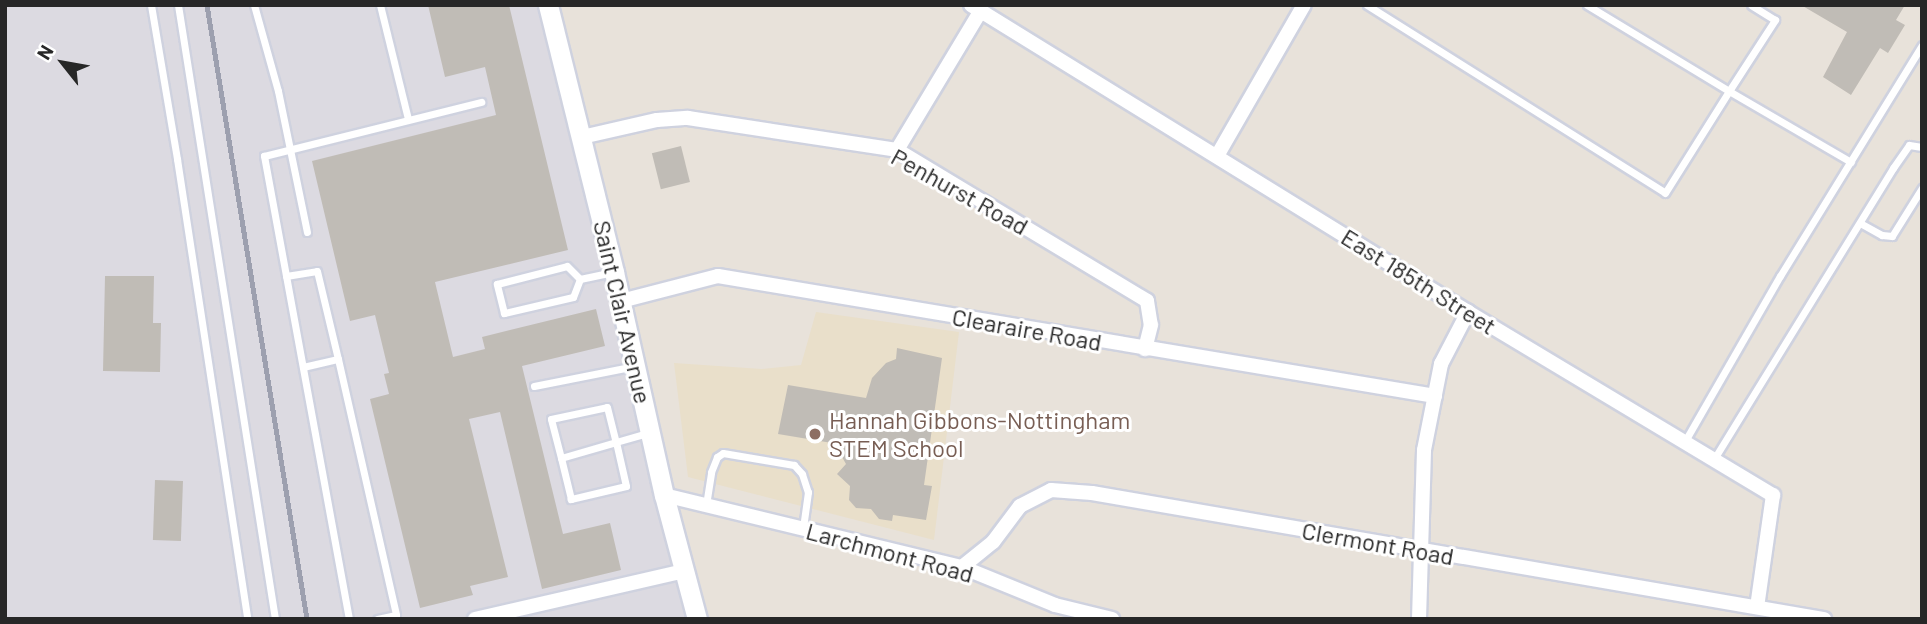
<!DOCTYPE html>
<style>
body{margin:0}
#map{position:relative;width:1927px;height:624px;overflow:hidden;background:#e8e2da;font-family:Barlow,sans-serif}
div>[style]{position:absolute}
.industrial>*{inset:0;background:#dcdae1}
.education>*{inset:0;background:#e9dfca}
.building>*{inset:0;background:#c0bcb6;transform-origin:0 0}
.roads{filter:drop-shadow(2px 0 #cfd2df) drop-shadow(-2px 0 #cfd2df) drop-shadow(0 2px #cfd2df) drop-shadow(0 -2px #cfd2df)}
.service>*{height:7px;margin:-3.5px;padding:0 3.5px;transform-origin:3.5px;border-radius:3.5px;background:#fff}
.minor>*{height:14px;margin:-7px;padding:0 7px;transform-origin:7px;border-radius:7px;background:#fff}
.tertiary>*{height:19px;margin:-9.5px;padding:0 9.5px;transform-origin:9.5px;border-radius:9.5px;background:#fff}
.rail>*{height:4.5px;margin:-2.25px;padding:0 2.25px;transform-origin:2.25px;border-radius:2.25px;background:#9da0af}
.dots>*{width:19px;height:19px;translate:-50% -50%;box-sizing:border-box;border:4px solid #fff;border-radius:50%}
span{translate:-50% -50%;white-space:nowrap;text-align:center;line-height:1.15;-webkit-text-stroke:6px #fff;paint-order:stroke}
.street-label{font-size:24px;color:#272727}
.education-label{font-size:24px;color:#785e54}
.left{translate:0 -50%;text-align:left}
.frame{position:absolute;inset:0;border:7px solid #272727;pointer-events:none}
.north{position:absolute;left:28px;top:28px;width:70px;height:70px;-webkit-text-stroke:5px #fff;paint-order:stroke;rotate:301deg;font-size:19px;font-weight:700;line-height:28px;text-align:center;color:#272727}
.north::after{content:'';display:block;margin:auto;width:24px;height:32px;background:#272727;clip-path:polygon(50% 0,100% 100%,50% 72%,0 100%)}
</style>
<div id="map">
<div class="industrial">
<div style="clip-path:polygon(5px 5px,548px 5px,697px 619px,5px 619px)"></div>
</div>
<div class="education">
<div style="clip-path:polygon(816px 312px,959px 332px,934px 540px,688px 477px,674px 363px,762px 369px,801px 365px)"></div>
</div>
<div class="building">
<div style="clip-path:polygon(428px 5px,509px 5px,568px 250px,435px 282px,453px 357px,485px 349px,482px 337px,596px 309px,605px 346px,522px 366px,563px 534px,610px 523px,621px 570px,542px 589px,500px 412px,469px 419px,508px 577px,470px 586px,473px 595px,420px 608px,370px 399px,389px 394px,384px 374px,389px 373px,375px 315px,350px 321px,312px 161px,496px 115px,485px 67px,445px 77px)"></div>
<div style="clip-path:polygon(1801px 5px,1905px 5px,1896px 20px,1905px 25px,1888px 53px,1880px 48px,1851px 95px,1823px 77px,1847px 32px)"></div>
<div style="left:681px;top:146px;width:37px;height:30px;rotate:76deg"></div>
<div style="clip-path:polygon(105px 276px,154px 276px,153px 323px,161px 323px,160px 372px,103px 371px)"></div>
<div style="clip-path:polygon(897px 348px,942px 358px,924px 485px,932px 486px,926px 520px,893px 515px,892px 521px,879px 519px,871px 509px,856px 508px,849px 500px,850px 486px,837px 474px,846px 464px,842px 457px,844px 445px,778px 434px,788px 385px,866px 398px,872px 378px,886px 363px,896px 359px)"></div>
<div style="left:155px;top:480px;width:28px;height:60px;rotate:2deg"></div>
</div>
<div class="roads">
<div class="service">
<div style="left:151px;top:5px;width:156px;rotate:80.4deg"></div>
<div style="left:177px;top:159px;width:465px;rotate:81.3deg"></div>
<div style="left:178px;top:5px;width:622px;rotate:81.02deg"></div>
<div style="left:254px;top:5px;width:89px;rotate:74.4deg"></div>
<div style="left:278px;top:91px;width:144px;rotate:78.4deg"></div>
<div style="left:380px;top:5px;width:117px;rotate:76.2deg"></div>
<div style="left:1367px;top:5px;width:352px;rotate:32.2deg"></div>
<div style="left:1665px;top:193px;width:120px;rotate:-57.9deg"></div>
<div style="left:1729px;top:91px;width:141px;rotate:30.2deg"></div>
<div style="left:1587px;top:5px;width:166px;rotate:31.2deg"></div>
<div style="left:1729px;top:91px;width:85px;rotate:-57.1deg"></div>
<div style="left:1775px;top:20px;width:28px;rotate:-148deg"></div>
<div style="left:1860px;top:223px;width:25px;rotate:29deg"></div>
<div style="left:1882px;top:235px;width:10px;rotate:6deg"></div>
<div style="left:1892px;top:236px;width:57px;rotate:-58deg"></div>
<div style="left:286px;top:276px;width:31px;rotate:-9deg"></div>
<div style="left:317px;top:271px;width:90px;rotate:76.6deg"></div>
<div style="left:580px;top:279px;width:19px;rotate:111deg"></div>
<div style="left:573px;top:297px;width:71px;rotate:166.9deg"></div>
<div style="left:504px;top:313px;width:30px;rotate:-104deg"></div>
<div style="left:497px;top:284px;width:72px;rotate:-14.4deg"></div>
<div style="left:567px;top:266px;width:18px;rotate:45deg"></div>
<div style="left:580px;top:279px;width:35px;rotate:-12deg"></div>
<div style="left:303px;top:367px;width:36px;rotate:-13deg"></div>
<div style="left:338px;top:359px;width:262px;rotate:77.2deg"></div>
<div style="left:396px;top:615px;width:19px;rotate:168deg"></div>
<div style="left:534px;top:386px;width:103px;rotate:-11.2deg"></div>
<div style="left:1685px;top:441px;width:190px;rotate:-60.1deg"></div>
<div style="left:1780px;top:276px;width:271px;rotate:-58.4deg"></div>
<div style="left:561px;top:458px;width:57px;rotate:-16.2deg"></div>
<div style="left:616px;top:442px;width:45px;rotate:77.2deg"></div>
<div style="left:626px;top:486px;width:57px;rotate:166.7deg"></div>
<div style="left:571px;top:499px;width:42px;rotate:-103.7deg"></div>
<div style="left:561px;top:458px;width:40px;rotate:-104.4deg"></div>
<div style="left:551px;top:419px;width:57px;rotate:-12.1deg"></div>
<div style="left:607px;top:407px;width:36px;rotate:76deg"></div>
<div style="left:616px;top:442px;width:35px;rotate:-16deg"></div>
<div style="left:1714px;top:459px;width:342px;rotate:-58.4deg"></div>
<div style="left:1893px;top:168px;width:28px;rotate:-55deg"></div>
<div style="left:1909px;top:145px;width:13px;rotate:9deg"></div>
<div style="left:706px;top:505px;width:33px;rotate:-81deg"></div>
<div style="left:711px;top:472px;width:16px;rotate:-68deg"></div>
<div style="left:717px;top:457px;width:7px;rotate:-34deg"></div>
<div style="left:723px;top:453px;width:72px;rotate:9.6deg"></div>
<div style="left:794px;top:465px;width:12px;rotate:48deg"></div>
<div style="left:802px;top:474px;width:19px;rotate:72deg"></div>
<div style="left:808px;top:492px;width:36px;rotate:98deg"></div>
<div style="left:349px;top:619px;width:471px;rotate:-100.4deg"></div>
<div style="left:264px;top:156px;width:224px;rotate:-14deg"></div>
</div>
<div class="minor">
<div style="left:971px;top:5px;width:584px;rotate:31.7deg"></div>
<div style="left:1468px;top:312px;width:356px;rotate:31deg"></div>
<div style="left:1773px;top:495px;width:113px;rotate:98.1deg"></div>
<div style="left:582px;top:137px;width:77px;rotate:-12.8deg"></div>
<div style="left:657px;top:120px;width:31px;rotate:-4deg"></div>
<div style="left:688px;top:118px;width:211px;rotate:8.7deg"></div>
<div style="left:897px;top:150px;width:292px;rotate:31.1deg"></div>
<div style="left:1147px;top:301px;width:24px;rotate:81deg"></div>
<div style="left:1151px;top:325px;width:25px;rotate:104deg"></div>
<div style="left:897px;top:150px;width:163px;rotate:-59deg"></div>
<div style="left:1217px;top:156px;width:174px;rotate:-60.1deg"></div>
<div style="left:621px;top:301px;width:100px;rotate:-14.5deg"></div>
<div style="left:718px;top:276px;width:727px;rotate:9.5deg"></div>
<div style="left:664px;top:495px;width:307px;rotate:13.6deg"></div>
<div style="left:962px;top:567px;width:100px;rotate:22.2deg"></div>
<div style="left:1055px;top:605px;width:59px;rotate:13.8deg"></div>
<div style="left:962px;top:567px;width:40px;rotate:-39deg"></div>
<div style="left:993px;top:542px;width:45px;rotate:-53.1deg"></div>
<div style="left:1020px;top:506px;width:35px;rotate:-27deg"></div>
<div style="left:1051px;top:490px;width:41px;rotate:4.2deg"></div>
<div style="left:1092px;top:493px;width:743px;rotate:9.77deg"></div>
<div style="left:475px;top:619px;width:215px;rotate:-12.9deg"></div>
<div style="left:1419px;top:619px;width:169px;rotate:-88.3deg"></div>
<div style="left:1424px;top:450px;width:88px;rotate:-78.8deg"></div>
<div style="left:1441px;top:364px;width:59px;rotate:-62.6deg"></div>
</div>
<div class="tertiary">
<div style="left:548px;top:5px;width:275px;rotate:76.1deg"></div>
<div style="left:614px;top:272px;width:229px;rotate:77.4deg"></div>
<div style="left:664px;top:495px;width:128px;rotate:75.1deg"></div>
</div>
</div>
<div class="rail">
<div style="left:207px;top:5px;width:622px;rotate:80.75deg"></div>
</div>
<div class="dots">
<div style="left:815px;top:434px;background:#8d6e63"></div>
</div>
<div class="street-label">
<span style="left:960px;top:191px;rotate:29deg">Penhurst Road</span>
<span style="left:1419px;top:281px;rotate:32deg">East 185th Street</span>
<span style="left:623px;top:312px;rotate:77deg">Saint Clair Avenue</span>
<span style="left:1027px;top:329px;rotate:10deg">Clearaire Road</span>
<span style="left:1378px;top:543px;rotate:10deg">Clermont Road</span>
<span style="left:890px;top:552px;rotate:15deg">Larchmont Road</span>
</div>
<div class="education-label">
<span class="left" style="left:829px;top:434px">Hannah Gibbons-Nottingham<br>STEM School</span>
</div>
<div class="frame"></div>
<div class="north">N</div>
</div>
